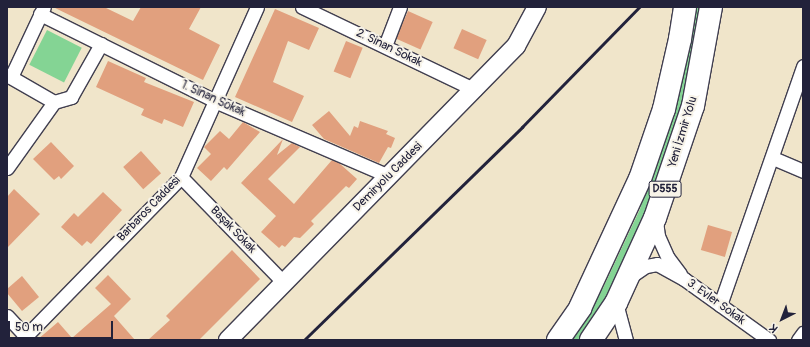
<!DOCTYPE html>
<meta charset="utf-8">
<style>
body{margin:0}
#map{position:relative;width:810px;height:347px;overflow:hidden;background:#f0e5ca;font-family:Pangolin,sans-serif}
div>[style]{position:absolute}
.green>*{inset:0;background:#84d494;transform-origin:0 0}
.building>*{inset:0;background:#e1a07e;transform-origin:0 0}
.roads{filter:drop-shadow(1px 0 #413f50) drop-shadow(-1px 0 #413f50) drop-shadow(0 1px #413f50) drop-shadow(0 -1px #413f50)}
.street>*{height:13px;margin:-6.5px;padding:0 6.5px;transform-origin:6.5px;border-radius:6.5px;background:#fff}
.secondary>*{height:18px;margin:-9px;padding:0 9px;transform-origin:9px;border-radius:9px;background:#fff}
.highway>*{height:22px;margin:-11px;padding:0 11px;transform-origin:11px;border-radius:11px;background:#fff}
.rail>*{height:3px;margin:-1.5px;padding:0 1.5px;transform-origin:1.5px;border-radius:1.5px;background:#22223b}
span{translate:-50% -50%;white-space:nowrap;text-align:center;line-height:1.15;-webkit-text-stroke:4px #f7f3e8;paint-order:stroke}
.shield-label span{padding:1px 3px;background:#f7f3e8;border:1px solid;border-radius:3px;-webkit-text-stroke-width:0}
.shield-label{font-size:11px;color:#22223b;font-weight:700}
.street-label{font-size:12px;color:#22223b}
.frame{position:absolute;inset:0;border:8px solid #22223b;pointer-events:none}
.north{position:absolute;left:762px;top:299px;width:40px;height:40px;-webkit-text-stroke:3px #f7f3e8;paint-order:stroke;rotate:222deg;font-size:11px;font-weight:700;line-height:16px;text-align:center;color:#22223b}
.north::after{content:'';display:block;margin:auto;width:14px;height:18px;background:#22223b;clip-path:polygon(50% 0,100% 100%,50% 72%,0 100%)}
.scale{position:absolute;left:8px;top:321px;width:105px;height:18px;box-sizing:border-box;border:2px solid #22223b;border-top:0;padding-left:5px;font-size:12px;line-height:14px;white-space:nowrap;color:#22223b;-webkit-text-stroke:3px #f7f3e8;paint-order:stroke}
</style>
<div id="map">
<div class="green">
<div style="clip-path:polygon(694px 7px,700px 7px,685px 95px,647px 212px,606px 298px,580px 340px,571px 340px,603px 288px,640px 209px,677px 94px)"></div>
<div style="left:47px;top:30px;width:39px;height:39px;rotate:27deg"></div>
</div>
<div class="building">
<div style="clip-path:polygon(53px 7px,104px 7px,133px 21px,141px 7px,201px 7px,189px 29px,220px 45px,203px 80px)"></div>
<div style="clip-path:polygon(275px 9px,319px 28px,309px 50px,288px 41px,273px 82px,304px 96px,292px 122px,235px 97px)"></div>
<div style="left:408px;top:11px;width:27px;height:30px;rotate:24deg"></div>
<div style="left:462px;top:29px;width:27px;height:21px;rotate:24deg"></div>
<div style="left:346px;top:41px;width:18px;height:33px;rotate:22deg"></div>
<div style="clip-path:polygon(108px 61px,146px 78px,144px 82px,194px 102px,183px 127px,164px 119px,162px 124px,141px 115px,144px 109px,96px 87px)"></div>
<div style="clip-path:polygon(329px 111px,350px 136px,354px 126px,358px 128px,360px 121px,388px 131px,386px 134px,395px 138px,391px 148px,388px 147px,379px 163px,324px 139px,312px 125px)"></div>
<div style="clip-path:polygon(243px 122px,260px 132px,227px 170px,224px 167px,211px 181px,197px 168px,211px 154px,204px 147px,220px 131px,229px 139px)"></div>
<div style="clip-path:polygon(283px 139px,277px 155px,292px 143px,300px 147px,268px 179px,294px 204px,332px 160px,339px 163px,357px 179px,349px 188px,346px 186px,311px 221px,314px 224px,300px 238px,294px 237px,285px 247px,282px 245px,279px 248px,261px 232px,276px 216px,241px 183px)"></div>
<div style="clip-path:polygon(51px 142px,74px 166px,61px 179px,59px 176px,54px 180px,33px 159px)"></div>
<div style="left:141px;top:151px;width:30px;height:24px;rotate:48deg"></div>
<div style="clip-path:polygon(14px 189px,40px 214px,7px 248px,7px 197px)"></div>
<div style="clip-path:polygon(103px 192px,122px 210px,91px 244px,87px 241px,82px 246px,61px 227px,74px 213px,78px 217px)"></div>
<div style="left:708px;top:225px;width:25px;height:26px;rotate:16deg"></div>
<div style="clip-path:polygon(232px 250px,260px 279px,199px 340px,148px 340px,170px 320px,166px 316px)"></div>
<div style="clip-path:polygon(108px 275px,131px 299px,114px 316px,135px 340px,37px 340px,58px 322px,72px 338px,111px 304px,95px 288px)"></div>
<div style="clip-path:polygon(22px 276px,39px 297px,22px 311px,7px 293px,7px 289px)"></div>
</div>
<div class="roads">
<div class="street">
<div style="left:302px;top:7px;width:192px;rotate:25.6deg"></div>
<div style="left:40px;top:14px;width:198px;rotate:26.4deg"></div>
<div style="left:217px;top:102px;width:187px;rotate:23.3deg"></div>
<div style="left:385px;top:46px;width:42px;rotate:-69deg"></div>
<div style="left:7px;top:75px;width:54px;rotate:29.9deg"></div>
<div style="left:54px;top:102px;width:18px;rotate:-16deg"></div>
<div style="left:71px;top:97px;width:61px;rotate:-60.5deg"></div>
<div style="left:11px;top:77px;width:77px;rotate:-64.8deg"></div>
<div style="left:773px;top:158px;width:33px;rotate:23deg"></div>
<div style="left:7px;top:168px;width:81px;rotate:-54.5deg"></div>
<div style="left:181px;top:177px;width:148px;rotate:45.8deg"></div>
<div style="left:656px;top:220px;width:16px;rotate:83deg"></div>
<div style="left:658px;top:236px;width:24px;rotate:66deg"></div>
<div style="left:668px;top:258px;width:20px;rotate:53deg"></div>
<div style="left:631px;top:276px;width:18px;rotate:-34deg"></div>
<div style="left:646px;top:266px;width:11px;rotate:-10deg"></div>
<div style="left:657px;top:264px;width:31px;rotate:29deg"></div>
<div style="left:684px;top:279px;width:105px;rotate:35.7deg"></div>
<div style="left:616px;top:303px;width:38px;rotate:75deg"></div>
<div style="left:720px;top:305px;width:253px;rotate:-70.8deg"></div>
<div style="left:7px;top:316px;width:33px;rotate:47deg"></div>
<div style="left:22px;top:340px;width:228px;rotate:-45.7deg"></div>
<div style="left:181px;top:177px;width:186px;rotate:-65.9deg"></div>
<div style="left:798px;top:340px;width:9px;rotate:-54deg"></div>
</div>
<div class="secondary">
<div style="left:228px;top:340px;width:412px;rotate:-45.6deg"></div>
<div style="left:516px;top:46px;width:44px;rotate:-61.7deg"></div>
</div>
<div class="highway">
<div style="left:558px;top:340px;width:39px;rotate:-55deg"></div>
<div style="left:580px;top:308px;width:142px;rotate:-65.1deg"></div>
<div style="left:640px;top:179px;width:74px;rotate:-71.1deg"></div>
<div style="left:664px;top:109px;width:72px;rotate:-77.1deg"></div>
<div style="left:680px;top:39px;width:32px;rotate:-81deg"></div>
<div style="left:591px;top:340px;width:45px;rotate:-56deg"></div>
<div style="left:616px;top:303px;width:94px;rotate:-65.4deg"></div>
<div style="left:655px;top:218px;width:118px;rotate:-71.3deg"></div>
<div style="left:693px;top:106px;width:101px;rotate:-79.7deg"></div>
</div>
</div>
<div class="rail">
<div style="left:304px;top:340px;width:305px;rotate:-44.3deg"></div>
<div style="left:522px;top:127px;width:168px;rotate:-45.7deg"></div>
</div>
<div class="shield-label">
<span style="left:665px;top:189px">D555</span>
</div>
<div class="street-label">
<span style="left:389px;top:48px;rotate:26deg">2. Sinan Sokak</span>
<span style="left:213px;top:99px;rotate:25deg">1. Sinan Sokak</span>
<span style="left:683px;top:132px;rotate:-73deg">Yeni İzmir Yolu</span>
<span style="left:388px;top:177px;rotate:-45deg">Demiryolu Caddesi</span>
<span style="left:149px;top:209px;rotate:-46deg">Barbaros Caddesi</span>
<span style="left:233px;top:230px;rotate:46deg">Başak Sokak</span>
<span style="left:716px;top:302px;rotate:36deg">3. Evler Sokak</span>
</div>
<div class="frame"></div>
<div class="north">K</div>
<div class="scale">50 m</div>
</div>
